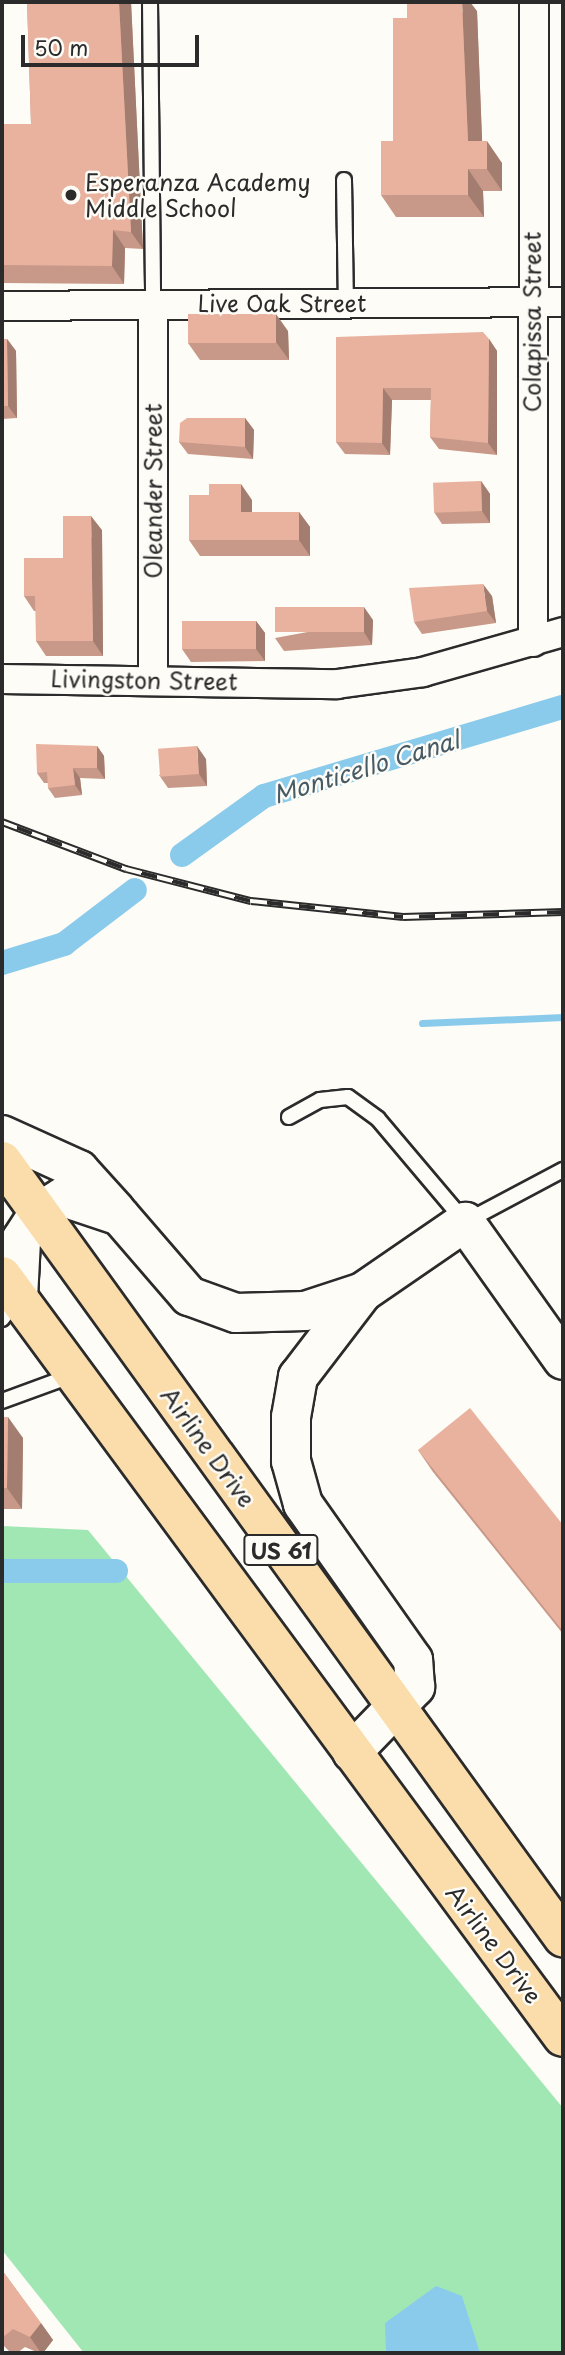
<!DOCTYPE html>
<style>
body{margin:0}
#map{position:relative;width:565px;height:2355px;overflow:hidden;background:#fdfcf7;font-family:"Playpen Sans",sans-serif}
div>[style]{position:absolute}
.green>*{inset:0;background:#a1e7b3}
.water>*{inset:0;background:#8acbeb}
.stream>*{height:7px;margin:-3.5px;padding:0 3.5px;transform-origin:3.5px;border-radius:3.5px;background:#8acbeb}
.canal>*{height:24px;margin:-12px;padding:0 12px;transform-origin:12px;border-radius:12px;background:#8acbeb}
.roads{filter:drop-shadow(2px 0 #2b2b2b) drop-shadow(-2px 0 #2b2b2b) drop-shadow(0 2px #2b2b2b) drop-shadow(0 -2px #2b2b2b)}
.lane>*{height:14px;margin:-7px;padding:0 7px;transform-origin:7px;border-radius:7px;background:#fdfcf7}
.street>*{height:28px;margin:-14px;padding:0 14px;transform-origin:14px;border-radius:14px;background:#fdfcf7}
.secondary>*{height:38px;margin:-19px;padding:0 19px;transform-origin:19px;border-radius:19px;background:#fdfcf7}
.highway>*{height:38px;margin:-19px;padding:0 19px;transform-origin:19px;border-radius:19px;background:#faddab}
.rail>*{height:8px;margin-top:-4px;transform-origin:0;background:repeating-linear-gradient(90deg,#fdfcf7 0 16px,#2b2b2b 0 32px);box-sizing:border-box;border-block:2px solid #2b2b2b}
.wall>*{inset:0;background:#c89989}
.shaded-wall>*{inset:0;background:#a37d6f}
.building>*{inset:0;background:#e9b29f;transform-origin:0 0}
.dots>*{width:19px;height:19px;translate:-50% -50%;box-sizing:border-box;border:4px solid #fdfcf7;border-radius:50%}
span{translate:-50% -50%;white-space:nowrap;text-align:center;line-height:1.15;-webkit-text-stroke:5px #fdfcf7;paint-order:stroke}
.shield-label span{padding:2px 5px;background:#fdfcf7;border:2px solid;border-radius:5px;-webkit-text-stroke-width:0}
.shield-label{font-size:21px;color:#2b2b2b;font-weight:700}
.poi-label{font-size:23px;color:#2b2b2b}
.left{translate:0 -50%;text-align:left}
.street-label{font-size:23px;color:#2b2b2b}
.water-label{font-size:24px;color:#485b65;font-style:italic}
.frame{position:absolute;inset:0;border:4px solid #2b2b2b;pointer-events:none}
.scale{position:absolute;left:21px;top:35px;width:178px;height:32px;box-sizing:border-box;border:4px solid #2b2b2b;border-top:0;padding-left:9px;font-size:21px;line-height:24px;white-space:nowrap;color:#2b2b2b;-webkit-text-stroke:5px #fdfcf7;paint-order:stroke}
</style>
<div id="map">
<div class="green">
<div style="clip-path:polygon(2px 1526px,88px 1530px,563px 2108px,563px 2353px,84px 2353px,2px 2250px)"></div>
</div>
<div class="water">
<div style="clip-path:polygon(436px 2286px,462px 2296px,480px 2353px,386px 2353px,385px 2323px)"></div>
</div>
<div class="stream">
<div style="left:422px;top:1023px;width:141px;rotate:-2.4deg"></div>
</div>
<div class="canal">
<div style="left:182px;top:855px;width:101px;rotate:-35.7deg"></div>
<div style="left:264px;top:796px;width:312px;rotate:-16.6deg"></div>
<div style="left:2px;top:963px;width:65px;rotate:-17deg"></div>
<div style="left:64px;top:944px;width:89px;rotate:-37.3deg"></div>
<div style="left:2px;top:1571px;width:114px"></div>
</div>
<div class="roads">
<div class="lane">
<div style="left:150px;top:2px;width:302px;rotate:89.4deg"></div>
<div style="left:344px;top:180px;width:123px;rotate:89.1deg"></div>
<div style="left:289px;top:1117px;width:35px;rotate:-29deg"></div>
<div style="left:320px;top:1100px;width:28px;rotate:-6deg"></div>
<div style="left:348px;top:1097px;width:37px;rotate:36deg"></div>
<div style="left:378px;top:1119px;width:135px;rotate:49.8deg"></div>
<div style="left:465px;top:1222px;width:111px;rotate:-28deg"></div>
<div style="left:2px;top:1319px;width:25px;rotate:-53deg"></div>
<div style="left:2px;top:1401px;width:76px;rotate:-20.1deg"></div>
</div>
<div class="street">
<div style="left:153px;top:304px;width:375px;rotate:90deg"></div>
<div style="left:2px;top:306px;width:561px;rotate:-0.41deg"></div>
<div style="left:533px;top:642px;width:640px;rotate:-89.91deg"></div>
<div style="left:2px;top:679px;width:335px;rotate:0.9deg"></div>
<div style="left:337px;top:684px;width:87px;rotate:-7.9deg"></div>
<div style="left:423px;top:672px;width:146px;rotate:-15.9deg"></div>
</div>
<div class="secondary">
<div style="left:2px;top:1135px;width:85px;rotate:24.4deg"></div>
<div style="left:79px;top:1170px;width:55px;rotate:47.9deg"></div>
<div style="left:18px;top:1298px;width:58px;rotate:-87deg"></div>
<div style="left:21px;top:1240px;width:33px;rotate:-57deg"></div>
<div style="left:39px;top:1212px;width:28px;rotate:-32deg"></div>
<div style="left:63px;top:1197px;width:60px;rotate:18.4deg"></div>
<div style="left:120px;top:1216px;width:106px;rotate:49.2deg"></div>
<div style="left:189px;top:1296px;width:50px;rotate:19.9deg"></div>
<div style="left:236px;top:1313px;width:69px;rotate:-1.7deg"></div>
<div style="left:305px;top:1311px;width:61px;rotate:-18.1deg"></div>
<div style="left:363px;top:1292px;width:124px;rotate:-34.5deg"></div>
<div style="left:465px;top:1222px;width:169px;rotate:54.6deg"></div>
<div style="left:352px;top:1752px;width:91px;rotate:-45.9deg"></div>
<div style="left:415px;top:1687px;width:27px;rotate:-94deg"></div>
<div style="left:413px;top:1660px;width:191px;rotate:-125.2deg"></div>
<div style="left:303px;top:1504px;width:45px;rotate:-105.6deg"></div>
<div style="left:291px;top:1461px;width:44px;rotate:-90deg"></div>
<div style="left:291px;top:1417px;width:41px;rotate:-80.1deg"></div>
<div style="left:298px;top:1377px;width:107px;rotate:-52.6deg"></div>
</div>
<div class="highway">
<div style="left:2px;top:1161px;width:958px;rotate:54.14deg"></div>
<div style="left:2px;top:1276px;width:945px;rotate:53.6deg"></div>
</div>
</div>
<div class="rail">
<div style="left:2px;top:822px;width:133px;rotate:20.8deg"></div>
<div style="left:126px;top:869px;width:129px;rotate:14.4deg"></div>
<div style="left:251px;top:901px;width:153px;rotate:6deg"></div>
<div style="left:403px;top:917px;width:160px;rotate:-1.8deg"></div>
</div>
<div class="wall">
<div style="clip-path:polygon(27px 2px,131px 2px,143px 249px,125px 248px,124px 284px,2px 283px,2px 124px,31px 124px)"></div>
<div style="clip-path:polygon(477px 11px,482px 141px,502px 163px,502px 191px,483px 191px,484px 217px,396px 217px,381px 195px,393px 141px,407px 18px)"></div>
<div style="clip-path:polygon(288px 331px,289px 360px,200px 360px,188px 343px)"></div>
<div style="clip-path:polygon(336px 337px,489px 339px,497px 351px,497px 455px,439px 449px,430px 437px,431px 400px,392px 400px,390px 455px,345px 454px,336px 442px)"></div>
<div style="clip-path:polygon(2px 339px,7px 339px,16px 351px,17px 418px,2px 419px)"></div>
<div style="clip-path:polygon(245px 418px,254px 430px,253px 459px,188px 454px,179px 442px)"></div>
<div style="clip-path:polygon(481px 481px,490px 494px,490px 523px,442px 524px,434px 512px)"></div>
<div style="clip-path:polygon(252px 500px,252px 512px,299px 512px,310px 527px,310px 556px,200px 556px,189px 540px)"></div>
<div style="clip-path:polygon(102px 530px,103px 656px,46px 656px,36px 641px,36px 611px,34px 611px,24px 596px,63px 558px)"></div>
<div style="clip-path:polygon(492px 596px,496px 623px,422px 634px,414px 622px)"></div>
<div style="clip-path:polygon(373px 620px,372px 645px,284px 651px,275px 638px)"></div>
<div style="clip-path:polygon(256px 621px,265px 633px,265px 661px,191px 662px,182px 649px)"></div>
<div style="clip-path:polygon(97px 746px,104px 756px,105px 779px,80px 778px,82px 795px,55px 798px,48px 788px,48px 783px,44px 783px,37px 773px)"></div>
<div style="clip-path:polygon(206px 759px,207px 786px,168px 788px,159px 775px)"></div>
<div style="clip-path:polygon(2px 1417px,23px 1438px,22px 1509px,2px 1509px)"></div>
<div style="clip-path:polygon(418px 1450px,563px 1525px,563px 1634px,433px 1472px)"></div>
<div style="clip-path:polygon(2px 2270px,53px 2340px,43px 2353px,39px 2353px,25px 2347px,17px 2353px,11px 2353px,2px 2344px)"></div>
</div>
<div class="shaded-wall">
<div style="clip-path:polygon(119px 2px,131px 2px,143px 249px,131px 232px)"></div>
<div style="clip-path:polygon(462px 2px,470px 2px,477px 11px,483px 163px,468px 141px)"></div>
<div style="clip-path:polygon(487px 141px,502px 163px,502px 191px,487px 169px)"></div>
<div style="clip-path:polygon(468px 169px,483px 191px,484px 217px,468px 195px)"></div>
<div style="clip-path:polygon(113px 230px,125px 248px,124px 284px,112px 266px)"></div>
<div style="clip-path:polygon(276px 314px,288px 331px,289px 360px,276px 342px)"></div>
<div style="clip-path:polygon(7px 339px,16px 351px,17px 418px,8px 406px)"></div>
<div style="clip-path:polygon(489px 339px,497px 351px,497px 455px,488px 443px)"></div>
<div style="clip-path:polygon(383px 388px,392px 400px,390px 455px,382px 443px)"></div>
<div style="clip-path:polygon(245px 418px,254px 430px,253px 459px,245px 447px)"></div>
<div style="clip-path:polygon(481px 481px,490px 494px,490px 523px,482px 511px)"></div>
<div style="clip-path:polygon(241px 484px,252px 500px,252px 528px,241px 512px)"></div>
<div style="clip-path:polygon(299px 512px,310px 527px,310px 556px,299px 540px)"></div>
<div style="clip-path:polygon(91px 516px,102px 530px,103px 656px,93px 641px)"></div>
<div style="clip-path:polygon(483px 584px,492px 596px,496px 623px,487px 611px)"></div>
<div style="clip-path:polygon(364px 607px,373px 620px,372px 645px,364px 632px)"></div>
<div style="clip-path:polygon(256px 621px,265px 633px,265px 661px,256px 649px)"></div>
<div style="clip-path:polygon(97px 746px,104px 756px,105px 779px,97px 768px)"></div>
<div style="clip-path:polygon(197px 746px,206px 759px,207px 786px,199px 774px)"></div>
<div style="clip-path:polygon(73px 768px,80px 778px,82px 795px,75px 785px)"></div>
<div style="clip-path:polygon(8px 1417px,23px 1438px,22px 1509px,7px 1488px)"></div>
<div style="clip-path:polygon(41px 2323px,53px 2340px,43px 2353px,41px 2353px,30px 2337px)"></div>
</div>
<div class="building">
<div style="clip-path:polygon(27px 2px,119px 2px,131px 232px,113px 230px,112px 266px,2px 265px,2px 124px,31px 124px)"></div>
<div style="clip-path:polygon(407px 2px,462px 2px,468px 141px,487px 141px,487px 169px,468px 169px,468px 195px,381px 195px,381px 141px,393px 141px,393px 18px,407px 18px)"></div>
<div style="left:188px;top:314px;width:88px;height:29px"></div>
<div style="clip-path:polygon(483px 332px,489px 339px,488px 443px,430px 437px,431px 388px,383px 388px,382px 443px,336px 442px,336px 337px)"></div>
<div style="clip-path:polygon(2px 339px,7px 339px,8px 406px,2px 406px)"></div>
<div style="clip-path:polygon(187px 418px,245px 418px,245px 447px,179px 442px,180px 423px)"></div>
<div style="left:481px;top:481px;width:30px;height:48px;rotate:88deg"></div>
<div style="clip-path:polygon(209px 484px,241px 484px,241px 512px,299px 512px,299px 540px,189px 540px,189px 495px,209px 495px)"></div>
<div style="clip-path:polygon(63px 516px,91px 516px,93px 641px,36px 641px,35px 596px,24px 596px,24px 558px,63px 558px)"></div>
<div style="clip-path:polygon(483px 584px,487px 611px,414px 622px,409px 588px)"></div>
<div style="left:364px;top:607px;width:25px;height:89px;rotate:90deg"></div>
<div style="left:182px;top:621px;width:74px;height:28px"></div>
<div style="clip-path:polygon(36px 744px,97px 746px,97px 768px,73px 768px,75px 785px,48px 788px,47px 772px,37px 773px)"></div>
<div style="left:197px;top:746px;width:28px;height:39px;rotate:86deg"></div>
<div style="clip-path:polygon(470px 1408px,563px 1525px,563px 1631px,418px 1450px)"></div>
<div style="clip-path:polygon(2px 1417px,8px 1417px,7px 1488px,2px 1488px)"></div>
<div style="clip-path:polygon(2px 2270px,41px 2323px,30px 2337px,13px 2329px,2px 2338px)"></div>
</div>
<div class="dots">
<div style="left:71px;top:195px;background:#2b2b2b"></div>
</div>
<div class="shield-label">
<span style="left:281px;top:1550px">US 61</span>
</div>
<div class="poi-label">
<span class="left" style="left:85px;top:195px">Esperanza Academy<br>Middle School</span>
</div>
<div class="street-label">
<span style="left:282px;top:303px">Live Oak Street</span>
<span style="left:532px;top:322px;rotate:-90deg">Colapissa Street</span>
<span style="left:153px;top:491px;rotate:-90deg">Oleander Street</span>
<span style="left:144px;top:680px;rotate:1deg">Livingston Street</span>
<span style="left:208px;top:1447px;rotate:54deg">Airline Drive</span>
<span style="left:494px;top:1944px;rotate:53deg">Airline Drive</span>
</div>
<div class="water-label">
<span style="left:366px;top:767px;rotate:-17deg">Monticello Canal</span>
</div>
<div class="frame"></div>
<div class="scale">50 m</div>
</div>
